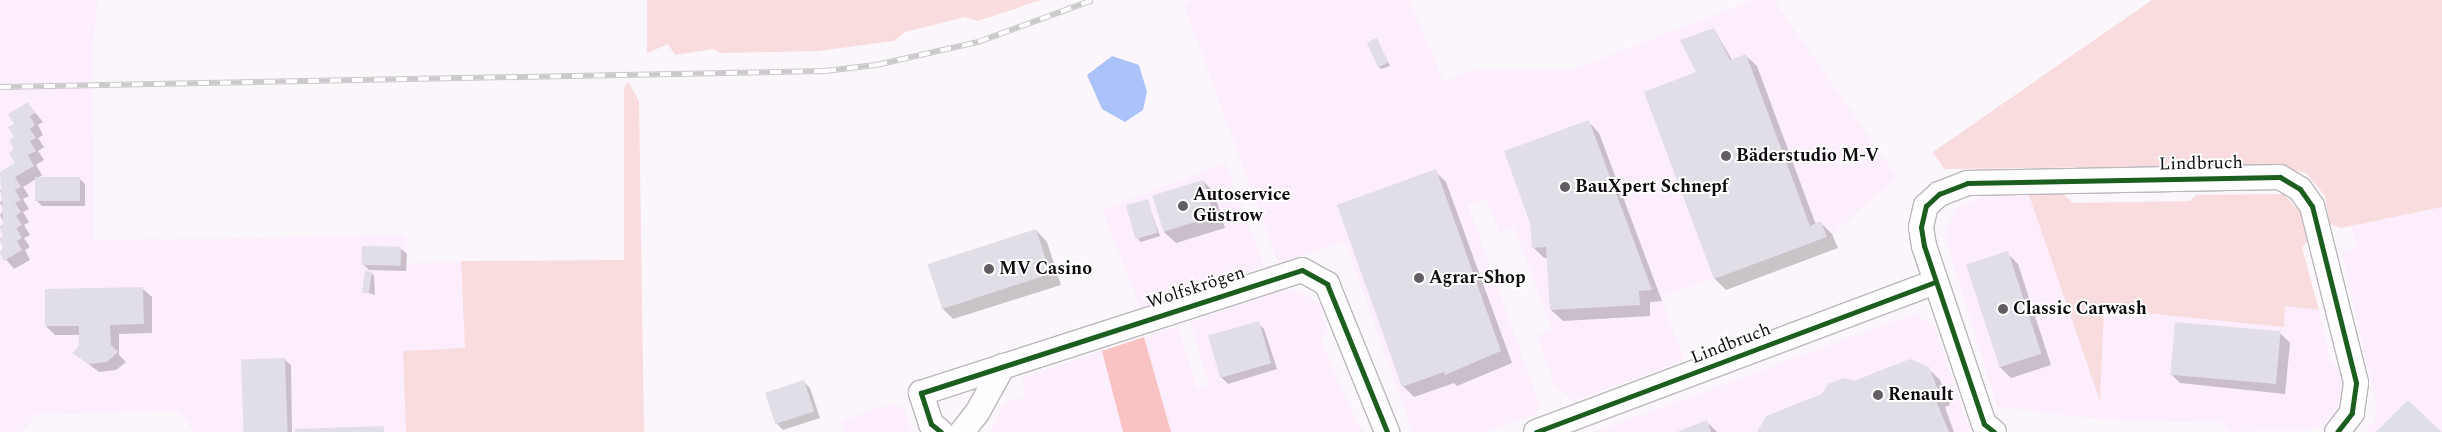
<!DOCTYPE html>
<meta charset="utf-8">
<style>
body{margin:0}
#map{position:relative;width:2442px;height:432px;overflow:hidden;background:#fbf6fb;font-family:Spectral,serif}
div>[style]{position:absolute}
.built>*{inset:0;background:#fceefd;transform-origin:0 0}
.green>*{inset:0;background:#f9dcdd}
.forest>*{inset:0;background:#f9c2c3}
.water>*{inset:0;background:#abc2fa}
.shadow>*{inset:0;background:#0003}
.building>*{inset:0;background:#e1dee7;transform-origin:0 0}
.roads{filter:drop-shadow(1px 0 #bcb7bc) drop-shadow(-1px 0 #bcb7bc) drop-shadow(0 1px #bcb7bc) drop-shadow(0 -1px #bcb7bc)}
.street>*{height:24px;margin:-12px;padding:0 12px;transform-origin:12px;border-radius:12px;background:#fefefe}
.rail>*{height:5.5px;margin-top:-2.75px;transform-origin:0;background:repeating-linear-gradient(90deg,#fff 0 11px,#cbcacb 0 22px);box-sizing:border-box;border-block:1px solid #cbcacb}
.cycleway>*{height:5px;margin:-2.5px;padding:0 2.5px;transform-origin:2.5px;border-radius:2.5px;background:#1b5e20}
.dots>*{width:14px;height:14px;translate:-50% -50%;box-sizing:border-box;border:2px solid #fff;border-radius:50%}
span{translate:-50% -50%;white-space:nowrap;text-align:center;line-height:1.15;-webkit-text-stroke:4px #fff;paint-order:stroke}
.poi-label{font-size:18px;color:#100b10;font-weight:700}
.left{translate:0 -50%;text-align:left}
.street-label{font-size:18px;color:#100b10}
</style>
<div id="map">
<div class="built">
<div style="clip-path:polygon(0 0,98px 0,92px 52px,94px 240px,406px 235px,406px 263px,461px 261px,465px 349px,403px 351px,406px 432px,194px 432px,179px 411px,37px 414px,21px 432px,0 432px)"></div>
<div style="clip-path:polygon(1191px 0,1410px 0,1443px 81px,1478px 69px,1574px 69px,1753px 0,1774px 0,1897px 177px,1828px 238px,1661px 297px,1684px 360px,1573px 401px,1555px 386px,1537px 335px,1552px 330px,1514px 227px,1499px 232px,1487px 199px,1468px 205px,1540px 406px,1536px 414px,1484px 432px,1413px 432px,1345px 241px,1278px 263px,1184px 5px)"></div>
<div style="left:1225px;top:163px;width:110px;height:131px;rotate:69deg"></div>
<div style="clip-path:polygon(2029px 195px,2100px 399px,2103px 309px,2283px 326px,2285px 306px,2319px 310px,2331px 362px,2341px 369px,2344px 392px,2340px 409px,2321px 426px,2306px 430px,2230px 431px,2222px 422px,2107px 420px,1997px 407px,1944px 233px,1957px 208px,1984px 197px)"></div>
<div style="clip-path:polygon(2442px 207px,2442px 432px,2365px 432px,2374px 421px,2377px 407px,2342px 253px,2357px 247px,2351px 226px)"></div>
<div style="clip-path:polygon(1283px 290px,1298px 291px,1320px 304px,1328px 332px,1321px 340px,1325px 351px,1357px 423px,1366px 432px,1171px 432px,1144px 337px,1178px 326px,1197px 388px,1209px 385px,1190px 322px)"></div>
<div style="clip-path:polygon(1914px 314px,1934px 325px,1970px 432px,1595px 432px)"></div>
<div style="clip-path:polygon(1102px 351px,1123px 432px,991px 432px,1003px 404px,1026px 396px,1021px 378px)"></div>
<div style="clip-path:polygon(891px 404px,904px 408px,912px 432px,845px 432px,841px 421px)"></div>
</div>
<div class="green">
<div style="clip-path:polygon(647px 0,1041px 0,978px 21px,965px 17px,905px 32px,894px 41px,818px 51px,721px 53px,713px 49px,675px 55px,668px 44px,647px 53px)"></div>
<div style="clip-path:polygon(2152px 0,2442px 0,2442px 207px,2341px 228px,2330px 224px,2325px 196px,2306px 173px,2275px 165px,1944px 169px,1933px 152px)"></div>
<div style="clip-path:polygon(628px 82px,639px 101px,644px 432px,406px 432px,403px 351px,465px 348px,461px 261px,624px 260px,624px 88px)"></div>
<div style="clip-path:polygon(2063px 194px,2073px 203px,2190px 201px,2196px 195px,2283px 194px,2300px 212px,2307px 241px,2302px 248px,2319px 310px,2285px 306px,2284px 327px,2104px 309px,2100px 401px,2029px 195px)"></div>
</div>
<div class="forest">
<div style="clip-path:polygon(1144px 337px,1171px 432px,1123px 432px,1102px 351px)"></div>
</div>
<div class="water">
<div style="clip-path:polygon(1112px 56px,1139px 65px,1147px 92px,1143px 110px,1125px 122px,1102px 109px,1087px 75px)"></div>
</div>
<div class="shadow">
<div style="clip-path:polygon(1714px 29px,1732px 60px,1745px 55px,1757px 66px,1816px 225px,1821px 223px,1832px 234px,1838px 248px,1726px 290px,1715px 279px,1645px 92px,1698px 73px)"></div>
<div style="clip-path:polygon(1377px 40px,1390px 66px,1381px 69px,1378px 66px)"></div>
<div style="clip-path:polygon(28px 104px,43px 122px,38px 125px,43px 135px,38px 138px,44px 147px,38px 151px,44px 160px,36px 165px,42px 175px,38px 178px,79px 178px,85px 184px,85px 206px,42px 206px,36px 200px,36px 179px,23px 187px,29px 196px,23px 199px,29px 209px,23px 212px,29px 222px,24px 225px,30px 235px,24px 238px,30px 247px,25px 250px,30px 260px,14px 269px,0 252px,5px 248px,0 239px,5px 235px,0 227px,4px 223px,0 215px,4px 210px,0 203px,4px 197px,0 191px,4px 184px,0 174px,17px 163px,16px 124px)"></div>
<div style="clip-path:polygon(1588px 121px,1599px 133px,1662px 301px,1650px 302px,1650px 316px,1563px 321px,1551px 310px,1548px 258px,1544px 258px,1533px 247px)"></div>
<div style="clip-path:polygon(1435px 171px,1446px 182px,1512px 363px,1457px 386px,1454px 383px,1414px 397px,1403px 386px)"></div>
<div style="clip-path:polygon(1203px 181px,1214px 192px,1225px 228px,1176px 243px,1164px 232px)"></div>
<div style="clip-path:polygon(1147px 200px,1160px 236px,1141px 242px,1138px 239px)"></div>
<div style="clip-path:polygon(1036px 230px,1047px 242px,1061px 285px,953px 319px,942px 308px)"></div>
<div style="clip-path:polygon(400px 248px,407px 254px,406px 271px,369px 270px,363px 264px)"></div>
<div style="clip-path:polygon(2007px 253px,2018px 264px,2051px 365px,2011px 378px,2000px 367px,1967px 266px)"></div>
<div style="clip-path:polygon(372px 273px,374px 276px,375px 295px,366px 292px)"></div>
<div style="clip-path:polygon(142px 288px,152px 297px,152px 333px,119px 334px,119px 355px,126px 362px,116px 370px,99px 372px,74px 353px,80px 347px,80px 335px,55px 335px,46px 326px)"></div>
<div style="clip-path:polygon(1258px 323px,1264px 329px,1277px 369px,1228px 384px,1222px 378px,1210px 338px)"></div>
<div style="clip-path:polygon(2281px 334px,2290px 343px,2285px 394px,2180px 383px,2171px 374px)"></div>
<div style="clip-path:polygon(284px 359px,291px 365px,292px 432px,244px 432px)"></div>
<div style="clip-path:polygon(1928px 368px,1940px 380px,1950px 405px,1945px 407px,1954px 432px,1759px 432px,1854px 382px)"></div>
<div style="clip-path:polygon(804px 382px,810px 388px,820px 418px,783px 430px,776px 423px)"></div>
<div style="clip-path:polygon(1707px 422px,1717px 432px,1680px 432px)"></div>
</div>
<div class="building">
<div style="clip-path:polygon(1714px 28px,1730px 60px,1746px 54px,1810px 226px,1821px 221px,1827px 237px,1714px 279px,1644px 92px,1696px 72px,1680px 40px)"></div>
<div style="left:1377px;top:38px;width:27px;height:11px;rotate:66deg"></div>
<div style="clip-path:polygon(28px 102px,35px 113px,30px 116px,35px 125px,30px 129px,36px 138px,30px 141px,36px 151px,28px 155px,34px 166px,15px 177px,21px 187px,15px 190px,21px 200px,15px 203px,21px 212px,16px 216px,22px 225px,16px 228px,22px 238px,17px 241px,22px 250px,4px 261px,0 254px,3px 247px,0 241px,3px 235px,0 230px,3px 222px,0 172px,15px 163px,9px 153px,14px 149px,9px 140px,14px 137px,8px 127px,14px 124px,8px 114px)"></div>
<div style="clip-path:polygon(1589px 120px,1652px 290px,1639px 291px,1640px 305px,1550px 310px,1546px 247px,1532px 248px,1530px 223px,1504px 151px)"></div>
<div style="clip-path:polygon(1436px 169px,1501px 351px,1445px 375px,1444px 372px,1402px 387px,1337px 205px)"></div>
<div style="left:35px;top:177px;width:45px;height:24px"></div>
<div style="left:1203px;top:180px;width:38px;height:53px;rotate:73deg"></div>
<div style="left:1148px;top:199px;width:35px;height:23px;rotate:74deg"></div>
<div style="left:1036px;top:229px;width:47px;height:114px;rotate:72deg"></div>
<div style="left:362px;top:246px;width:39px;height:19px;rotate:1deg"></div>
<div style="left:2008px;top:251px;width:108px;height:44px;rotate:72deg"></div>
<div style="left:365px;top:271px;width:7px;height:22px;rotate:8deg"></div>
<div style="clip-path:polygon(143px 287px,144px 324px,110px 325px,111px 345px,118px 352px,107px 362px,89px 364px,72px 353px,79px 346px,79px 326px,45px 326px,45px 289px)"></div>
<div style="left:1259px;top:321px;width:44px;height:53px;rotate:74deg"></div>
<div style="left:2175px;top:322px;width:106px;height:53px;rotate:5deg"></div>
<div style="left:285px;top:358px;width:74px;height:44px;rotate:88deg"></div>
<div style="clip-path:polygon(1910px 359px,1929px 367px,1940px 394px,1934px 396px,1949px 432px,1757px 432px,1766px 416px,1822px 394px,1828px 384px,1844px 378px,1854px 381px)"></div>
<div style="left:804px;top:380px;width:33px;height:41px;rotate:72deg"></div>
<div style="clip-path:polygon(2408px 400px,2432px 423px,2442px 432px,2376px 432px)"></div>
<div style="clip-path:polygon(1707px 420px,1711px 432px,1677px 432px)"></div>
<div style="clip-path:polygon(384px 426px,384px 432px,295px 432px,295px 429px)"></div>
</div>
<div class="roads">
<div class="street">
<div style="left:941px;top:432px;width:13px;rotate:-141deg"></div>
<div style="left:931px;top:424px;width:33px;rotate:-108deg"></div>
<div style="left:921px;top:393px;width:400px;rotate:-17.9deg"></div>
<div style="left:1302px;top:270px;width:29px;rotate:29deg"></div>
<div style="left:1327px;top:284px;width:160px;rotate:67.9deg"></div>
<div style="left:962px;top:432px;width:24px;rotate:-52deg"></div>
<div style="left:977px;top:413px;width:54px;rotate:-61deg"></div>
<div style="left:1536px;top:432px;width:427px;rotate:-20.6deg"></div>
<div style="left:1994px;top:432px;width:13px;rotate:-141deg"></div>
<div style="left:1984px;top:424px;width:188px;rotate:-108.6deg"></div>
<div style="left:1924px;top:246px;width:19px;rotate:-99deg"></div>
<div style="left:1921px;top:227px;width:22px;rotate:-77deg"></div>
<div style="left:1926px;top:206px;width:18px;rotate:-43deg"></div>
<div style="left:1939px;top:194px;width:30px;rotate:-21deg"></div>
<div style="left:1967px;top:183px;width:313px;rotate:-1.1deg"></div>
<div style="left:2280px;top:177px;width:23px;rotate:31deg"></div>
<div style="left:2300px;top:189px;width:21px;rotate:55deg"></div>
<div style="left:2312px;top:206px;width:182px;rotate:76deg"></div>
<div style="left:2356px;top:383px;width:30px;rotate:98deg"></div>
<div style="left:2352px;top:413px;width:24px;rotate:128deg"></div>
</div>
</div>
<div class="rail">
<div style="left:0;top:87px;width:825px;rotate:-1.11deg"></div>
<div style="left:825px;top:71px;width:51px;rotate:-6.7deg"></div>
<div style="left:876px;top:65px;width:105px;rotate:-12.7deg"></div>
<div style="left:978px;top:42px;width:122px;rotate:-20.1deg"></div>
</div>
<div class="cycleway">
<div style="left:941px;top:432px;width:13px;rotate:-141deg"></div>
<div style="left:931px;top:424px;width:33px;rotate:-108deg"></div>
<div style="left:921px;top:393px;width:400px;rotate:-17.9deg"></div>
<div style="left:1302px;top:270px;width:29px;rotate:29deg"></div>
<div style="left:1327px;top:284px;width:160px;rotate:67.9deg"></div>
<div style="left:1536px;top:432px;width:427px;rotate:-20.6deg"></div>
<div style="left:1994px;top:432px;width:13px;rotate:-141deg"></div>
<div style="left:1984px;top:424px;width:188px;rotate:-108.6deg"></div>
<div style="left:1924px;top:246px;width:19px;rotate:-99deg"></div>
<div style="left:1921px;top:227px;width:22px;rotate:-77deg"></div>
<div style="left:1926px;top:206px;width:18px;rotate:-43deg"></div>
<div style="left:1939px;top:194px;width:30px;rotate:-21deg"></div>
<div style="left:1967px;top:183px;width:313px;rotate:-1.1deg"></div>
<div style="left:2280px;top:177px;width:23px;rotate:31deg"></div>
<div style="left:2300px;top:189px;width:21px;rotate:55deg"></div>
<div style="left:2312px;top:206px;width:182px;rotate:76deg"></div>
<div style="left:2356px;top:383px;width:30px;rotate:98deg"></div>
<div style="left:2352px;top:413px;width:24px;rotate:128deg"></div>
</div>
<div class="dots">
<div style="left:1726px;top:156px;background:#625d62"></div>
<div style="left:1565px;top:187px;background:#625d62"></div>
<div style="left:1183px;top:206px;background:#625d62"></div>
<div style="left:989px;top:269px;background:#625d62"></div>
<div style="left:1419px;top:278px;background:#625d62"></div>
<div style="left:2003px;top:309px;background:#625d62"></div>
<div style="left:1878px;top:395px;background:#625d62"></div>
</div>
<div class="poi-label">
<span class="left" style="left:1736px;top:156px">Bäderstudio M-V</span>
<span class="left" style="left:1575px;top:187px">BauXpert Schnepf</span>
<span class="left" style="left:1193px;top:206px">Autoservice<br>Güstrow</span>
<span class="left" style="left:999px;top:269px">MV Casino</span>
<span class="left" style="left:1429px;top:278px">Agrar-Shop</span>
<span class="left" style="left:2013px;top:309px">Classic Carwash</span>
<span class="left" style="left:1888px;top:395px">Renault</span>
</div>
<div class="street-label">
<span style="left:2201px;top:164px;rotate:-1deg">Lindbruch</span>
<span style="left:1196px;top:288px;rotate:-18deg">Wolfskrögen</span>
<span style="left:1731px;top:344px;rotate:-21deg">Lindbruch</span>
</div>
</div>
